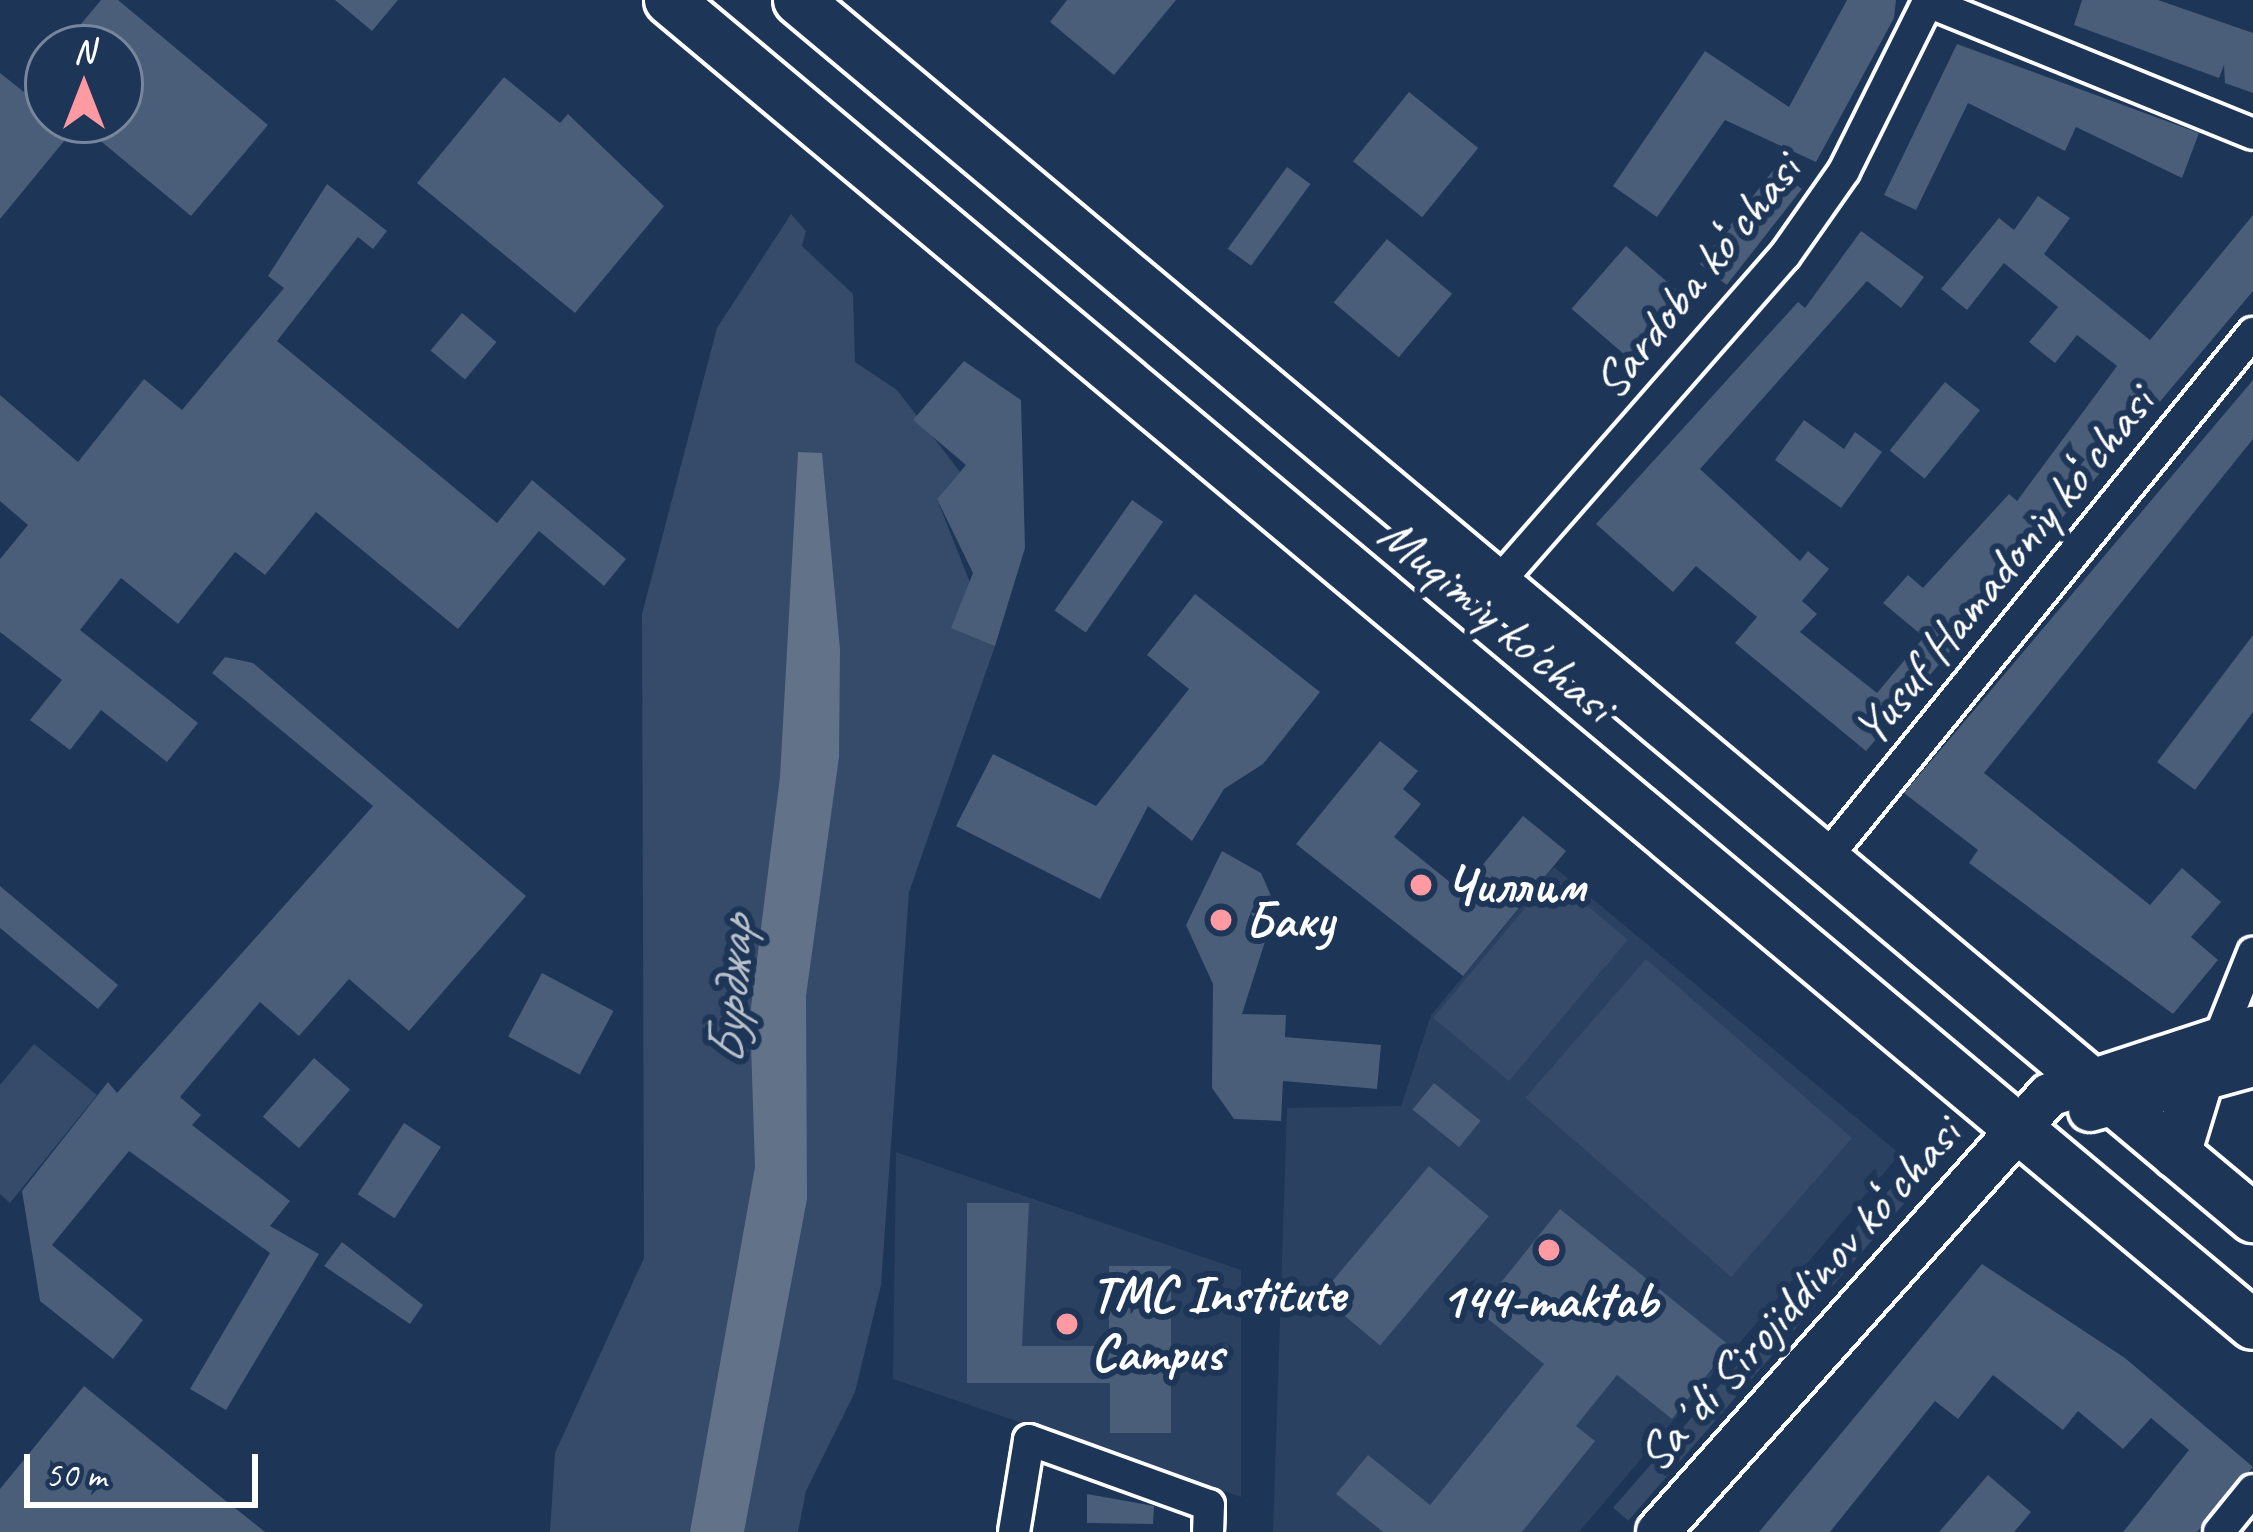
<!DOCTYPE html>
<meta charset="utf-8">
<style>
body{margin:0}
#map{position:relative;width:2253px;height:1532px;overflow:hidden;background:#1d3557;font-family:Caveat,sans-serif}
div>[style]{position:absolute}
.built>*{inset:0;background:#2a4161}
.green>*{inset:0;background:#364b69;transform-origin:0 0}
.water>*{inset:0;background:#617289}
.building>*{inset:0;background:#4a5d79;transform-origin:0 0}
.roads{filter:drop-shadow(3px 0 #fff) drop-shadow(-3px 0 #fff) drop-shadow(0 3px #fff) drop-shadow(0 -3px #fff)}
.street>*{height:30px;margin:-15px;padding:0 15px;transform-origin:15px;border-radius:15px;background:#1d3557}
.secondary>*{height:42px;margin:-21px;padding:0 21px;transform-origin:21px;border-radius:21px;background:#1d3557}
.primary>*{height:48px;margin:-24px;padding:0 24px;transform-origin:24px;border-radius:24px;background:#1d3557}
.dots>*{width:33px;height:33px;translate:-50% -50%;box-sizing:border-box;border:6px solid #1d3557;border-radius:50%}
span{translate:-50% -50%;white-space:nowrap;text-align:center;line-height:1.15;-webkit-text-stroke:12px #1d3557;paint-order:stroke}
.street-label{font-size:51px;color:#fff}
.poi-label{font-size:51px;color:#fff;font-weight:700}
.left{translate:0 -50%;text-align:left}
.water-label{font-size:54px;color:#b8c0ca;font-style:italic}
.north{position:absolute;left:24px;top:24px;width:120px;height:120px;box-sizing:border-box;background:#1d3557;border:3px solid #77869a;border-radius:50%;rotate:0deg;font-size:33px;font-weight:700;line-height:48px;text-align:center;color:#fff}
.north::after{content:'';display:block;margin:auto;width:42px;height:54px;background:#ff9aa2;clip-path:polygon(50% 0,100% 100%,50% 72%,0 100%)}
.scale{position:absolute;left:24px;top:1454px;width:234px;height:54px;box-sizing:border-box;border:6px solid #fff;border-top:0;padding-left:15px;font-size:36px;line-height:42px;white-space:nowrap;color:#fff;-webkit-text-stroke:9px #1d3557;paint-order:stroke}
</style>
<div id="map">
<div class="built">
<div style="clip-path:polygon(1554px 867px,1900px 1154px,1579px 1532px,1273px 1532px,1287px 1108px,1401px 1106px,1431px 1015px)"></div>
<div style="clip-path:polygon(896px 1152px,1241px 1270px,1241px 1497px,893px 1379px)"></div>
</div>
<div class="green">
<div style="clip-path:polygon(791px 214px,806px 231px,802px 246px,853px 294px,855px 362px,897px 390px,960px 472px,937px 499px,995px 646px,909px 892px,881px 1285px,855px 1392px,806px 1491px,798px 1532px,550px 1532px,555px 1453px,644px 1258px,642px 614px,717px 328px)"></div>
<div style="left:1552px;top:876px;width:99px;height:185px;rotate:40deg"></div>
<div style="left:1646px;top:959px;width:273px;height:184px;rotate:41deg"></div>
<div style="clip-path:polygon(34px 1044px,97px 1095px,10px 1203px,0 1194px,0 1085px)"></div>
<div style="left:1911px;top:1165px;width:20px;height:454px;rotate:41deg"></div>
</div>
<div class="water">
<div style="clip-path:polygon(798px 452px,822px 453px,840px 649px,839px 757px,806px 996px,807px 1199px,744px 1532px,690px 1532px,755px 1167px,750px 1015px,780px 777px)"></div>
</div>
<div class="building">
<div style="clip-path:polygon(101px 0,118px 0,268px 125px,191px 216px,79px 123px,0 219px,0 73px,24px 92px,48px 63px,48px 120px,120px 120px,120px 48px,61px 48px)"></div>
<div style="clip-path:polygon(335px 0,398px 0,372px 31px)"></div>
<div style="clip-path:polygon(1067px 0,1176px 0,1114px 75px,1050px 22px)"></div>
<div style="clip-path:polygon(1847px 0,1896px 0,1894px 18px,1816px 162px,1725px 120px,1657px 217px,1613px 186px,1705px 51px,1789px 107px)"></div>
<div style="clip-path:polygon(2082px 0,2158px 0,2253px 33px,2253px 93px,2225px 83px,2224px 65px,2219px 78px,2074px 25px)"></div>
<div style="clip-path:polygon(1957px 44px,2199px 133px,2182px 178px,2076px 127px,2065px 151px,1968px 103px,1916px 210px,1884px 195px)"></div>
<div style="clip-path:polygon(504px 77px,560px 123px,568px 114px,664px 206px,575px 313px,417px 183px)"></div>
<div style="left:1409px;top:92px;width:89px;height:89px;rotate:39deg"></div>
<div style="left:1287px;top:167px;width:29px;height:101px;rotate:36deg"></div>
<div style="left:1775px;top:168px;width:34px;height:122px;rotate:38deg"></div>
<div style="clip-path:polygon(327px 184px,387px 231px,373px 249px,358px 237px,277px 341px,497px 523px,532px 480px,626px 559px,604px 586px,539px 531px,458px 629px,316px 512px,265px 575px,235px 552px,178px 624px,121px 578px,80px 630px,198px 723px,167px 762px,101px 710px,70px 750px,30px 720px,62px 680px,0 632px,0 559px,28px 525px,0 501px,0 395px,78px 462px,144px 379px,182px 410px,284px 288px,268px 276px)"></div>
<div style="clip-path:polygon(2038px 196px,2070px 218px,2044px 254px,2150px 340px,2253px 215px,2253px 291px,1866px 751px,1735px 643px,1757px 617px,1696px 566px,1673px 592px,1596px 524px,1798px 302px,1805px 308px,1861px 231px,1924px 277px,1901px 308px,1867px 281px,1700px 469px,1800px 561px,1808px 551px,1829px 569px,1802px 601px,1817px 614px,1800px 632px,1877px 693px,1924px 637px,1883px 603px,1908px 575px,1923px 588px,2009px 494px,2017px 501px,2117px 366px,2077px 335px,2055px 363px,2029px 342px,2058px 307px,2004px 263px,1967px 310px,1941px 289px,1999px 218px,2014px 230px)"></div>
<div style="left:1387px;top:239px;width:85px;height:83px;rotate:40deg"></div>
<div style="left:1626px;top:246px;width:86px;height:83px;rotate:41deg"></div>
<div style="left:462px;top:313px;width:45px;height:49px;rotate:40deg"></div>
<div style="clip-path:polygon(964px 361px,1021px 400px,1025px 548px,995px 646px,951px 628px,973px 573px,937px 499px,966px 465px,913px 420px)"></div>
<div style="clip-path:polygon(2253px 380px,2253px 439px,1984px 773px,2150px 905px,2182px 868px,2221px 902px,2191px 937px,2218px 960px,2173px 1014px,1969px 863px,1978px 850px,1904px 793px)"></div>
<div style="left:1945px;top:382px;width:45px;height:88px;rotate:39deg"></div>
<div style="clip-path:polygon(1804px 420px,1844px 449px,1855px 432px,1882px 452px,1841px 508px,1775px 460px)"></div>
<div style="left:1132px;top:500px;width:38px;height:135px;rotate:35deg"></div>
<div style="clip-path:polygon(1195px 594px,1320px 692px,1263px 764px,1224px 789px,1192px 841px,1148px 806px,1100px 899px,956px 826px,993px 754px,1096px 806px,1189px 689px,1147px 655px)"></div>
<div style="clip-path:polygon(2253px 635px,2253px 712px,2195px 790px,2157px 762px)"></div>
<div style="clip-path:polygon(225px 657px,253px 663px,526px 896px,409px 1031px,349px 979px,299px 1036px,260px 1002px,180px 1097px,201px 1115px,192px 1125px,290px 1201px,270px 1226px,319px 1254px,226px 1410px,190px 1389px,270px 1253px,129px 1151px,52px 1245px,143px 1320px,113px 1359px,40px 1301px,22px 1191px,108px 1082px,117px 1093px,373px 806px,212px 673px)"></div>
<div style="clip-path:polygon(1380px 741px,1418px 771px,1403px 789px,1421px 804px,1394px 837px,1461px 891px,1523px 816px,1566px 851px,1463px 976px,1296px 844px)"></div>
<div style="clip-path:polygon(1222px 851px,1261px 873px,1276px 907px,1242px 1014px,1286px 1015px,1285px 1037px,1381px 1045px,1377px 1089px,1283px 1081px,1281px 1121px,1234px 1119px,1212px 1088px,1213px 984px,1186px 925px)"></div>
<div style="clip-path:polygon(0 886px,118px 985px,98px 1009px,0 928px)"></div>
<div style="left:542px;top:973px;width:81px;height:72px;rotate:28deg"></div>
<div style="left:314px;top:1058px;width:48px;height:78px;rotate:41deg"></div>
<div style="left:1434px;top:1083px;width:60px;height:34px;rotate:39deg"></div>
<div style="left:404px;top:1123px;width:44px;height:85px;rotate:33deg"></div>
<div style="left:1429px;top:1166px;width:78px;height:169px;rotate:40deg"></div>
<div style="clip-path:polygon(967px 1203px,1029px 1203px,1022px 1346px,1109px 1346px,1109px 1266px,1171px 1266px,1171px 1433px,1110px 1433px,1110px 1383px,967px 1383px)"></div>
<div style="clip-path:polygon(1560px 1209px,1730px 1346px,1672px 1419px,1617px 1375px,1576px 1426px,1595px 1441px,1522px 1532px,1383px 1532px,1336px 1494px,1368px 1455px,1430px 1505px,1544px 1364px,1478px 1311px)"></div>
<div style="clip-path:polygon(342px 1242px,423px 1305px,410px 1324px,324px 1266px)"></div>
<div style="clip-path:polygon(1982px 1264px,2125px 1358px,2253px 1467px,2197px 1532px,2123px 1532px,2189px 1450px,2151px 1418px,2123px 1449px,2078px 1411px,2063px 1430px,1993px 1375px,1958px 1419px,1935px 1401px,1830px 1532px,1759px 1532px)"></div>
<div style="clip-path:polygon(84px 1386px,211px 1489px,265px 1532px,0 1532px,0 1489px)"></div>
<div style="clip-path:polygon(1988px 1475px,2031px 1512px,2014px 1532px,1939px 1532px)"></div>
<div style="clip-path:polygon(1087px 1494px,1154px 1506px,1153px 1524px,1087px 1523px)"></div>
</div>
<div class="roads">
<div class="street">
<div style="left:1928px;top:2px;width:351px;rotate:22.1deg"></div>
<div style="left:1496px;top:585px;width:439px;rotate:-48.8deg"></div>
<div style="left:1785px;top:255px;width:103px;rotate:-54.9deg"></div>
<div style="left:1844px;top:171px;width:191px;rotate:-63.6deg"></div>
<div style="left:1826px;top:858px;width:677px;rotate:-50.88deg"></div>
<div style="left:2219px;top:1038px;width:92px;rotate:-68.2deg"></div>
<div style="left:1014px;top:1532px;width:93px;rotate:-80.7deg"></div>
<div style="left:1029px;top:1440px;width:191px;rotate:19.9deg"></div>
<div style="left:1209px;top:1505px;width:27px;rotate:92deg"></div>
<div style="left:2219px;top:1532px;width:54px;rotate:-51deg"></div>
</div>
<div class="secondary">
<div style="left:2090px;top:1110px;width:169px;rotate:-15.4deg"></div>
<div style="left:1658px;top:1532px;width:586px;rotate:-48.18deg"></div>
<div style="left:2049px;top:1095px;width:215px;rotate:-18.2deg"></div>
</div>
<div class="primary">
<div style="left:669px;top:0;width:2065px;rotate:39.91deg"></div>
<div style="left:798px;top:0;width:1898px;rotate:39.93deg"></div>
<div style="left:2176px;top:1154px;width:75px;rotate:-73deg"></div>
</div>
</div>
<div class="dots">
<div style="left:1421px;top:885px;background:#ff9aa2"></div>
<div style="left:1221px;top:920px;background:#ff9aa2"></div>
<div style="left:1549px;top:1250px;background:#ff9aa2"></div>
<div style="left:1067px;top:1324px;background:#ff9aa2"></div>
</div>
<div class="street-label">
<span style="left:1696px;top:276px;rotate:-51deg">Sardoba koʻchasi</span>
<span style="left:2003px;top:566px;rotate:-51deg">Yusuf Hamadoniy koʻchasi</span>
<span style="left:1497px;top:619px;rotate:40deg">Muqimiy ko'chasi</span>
<span style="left:1798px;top:1294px;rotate:-48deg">Saʼdi Sirojiddinov koʻchasi</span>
</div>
<div class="poi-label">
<span class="left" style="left:1445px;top:885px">Чиллим</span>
<span class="left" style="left:1245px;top:920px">Баку</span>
<span class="left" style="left:1091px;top:1324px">TMC Institute<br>Campus</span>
<span style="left:1549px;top:1300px">144-maktab</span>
</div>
<div class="water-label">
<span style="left:730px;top:991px;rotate:-86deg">Бурджар</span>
</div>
<div class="north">N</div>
<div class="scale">50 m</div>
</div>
